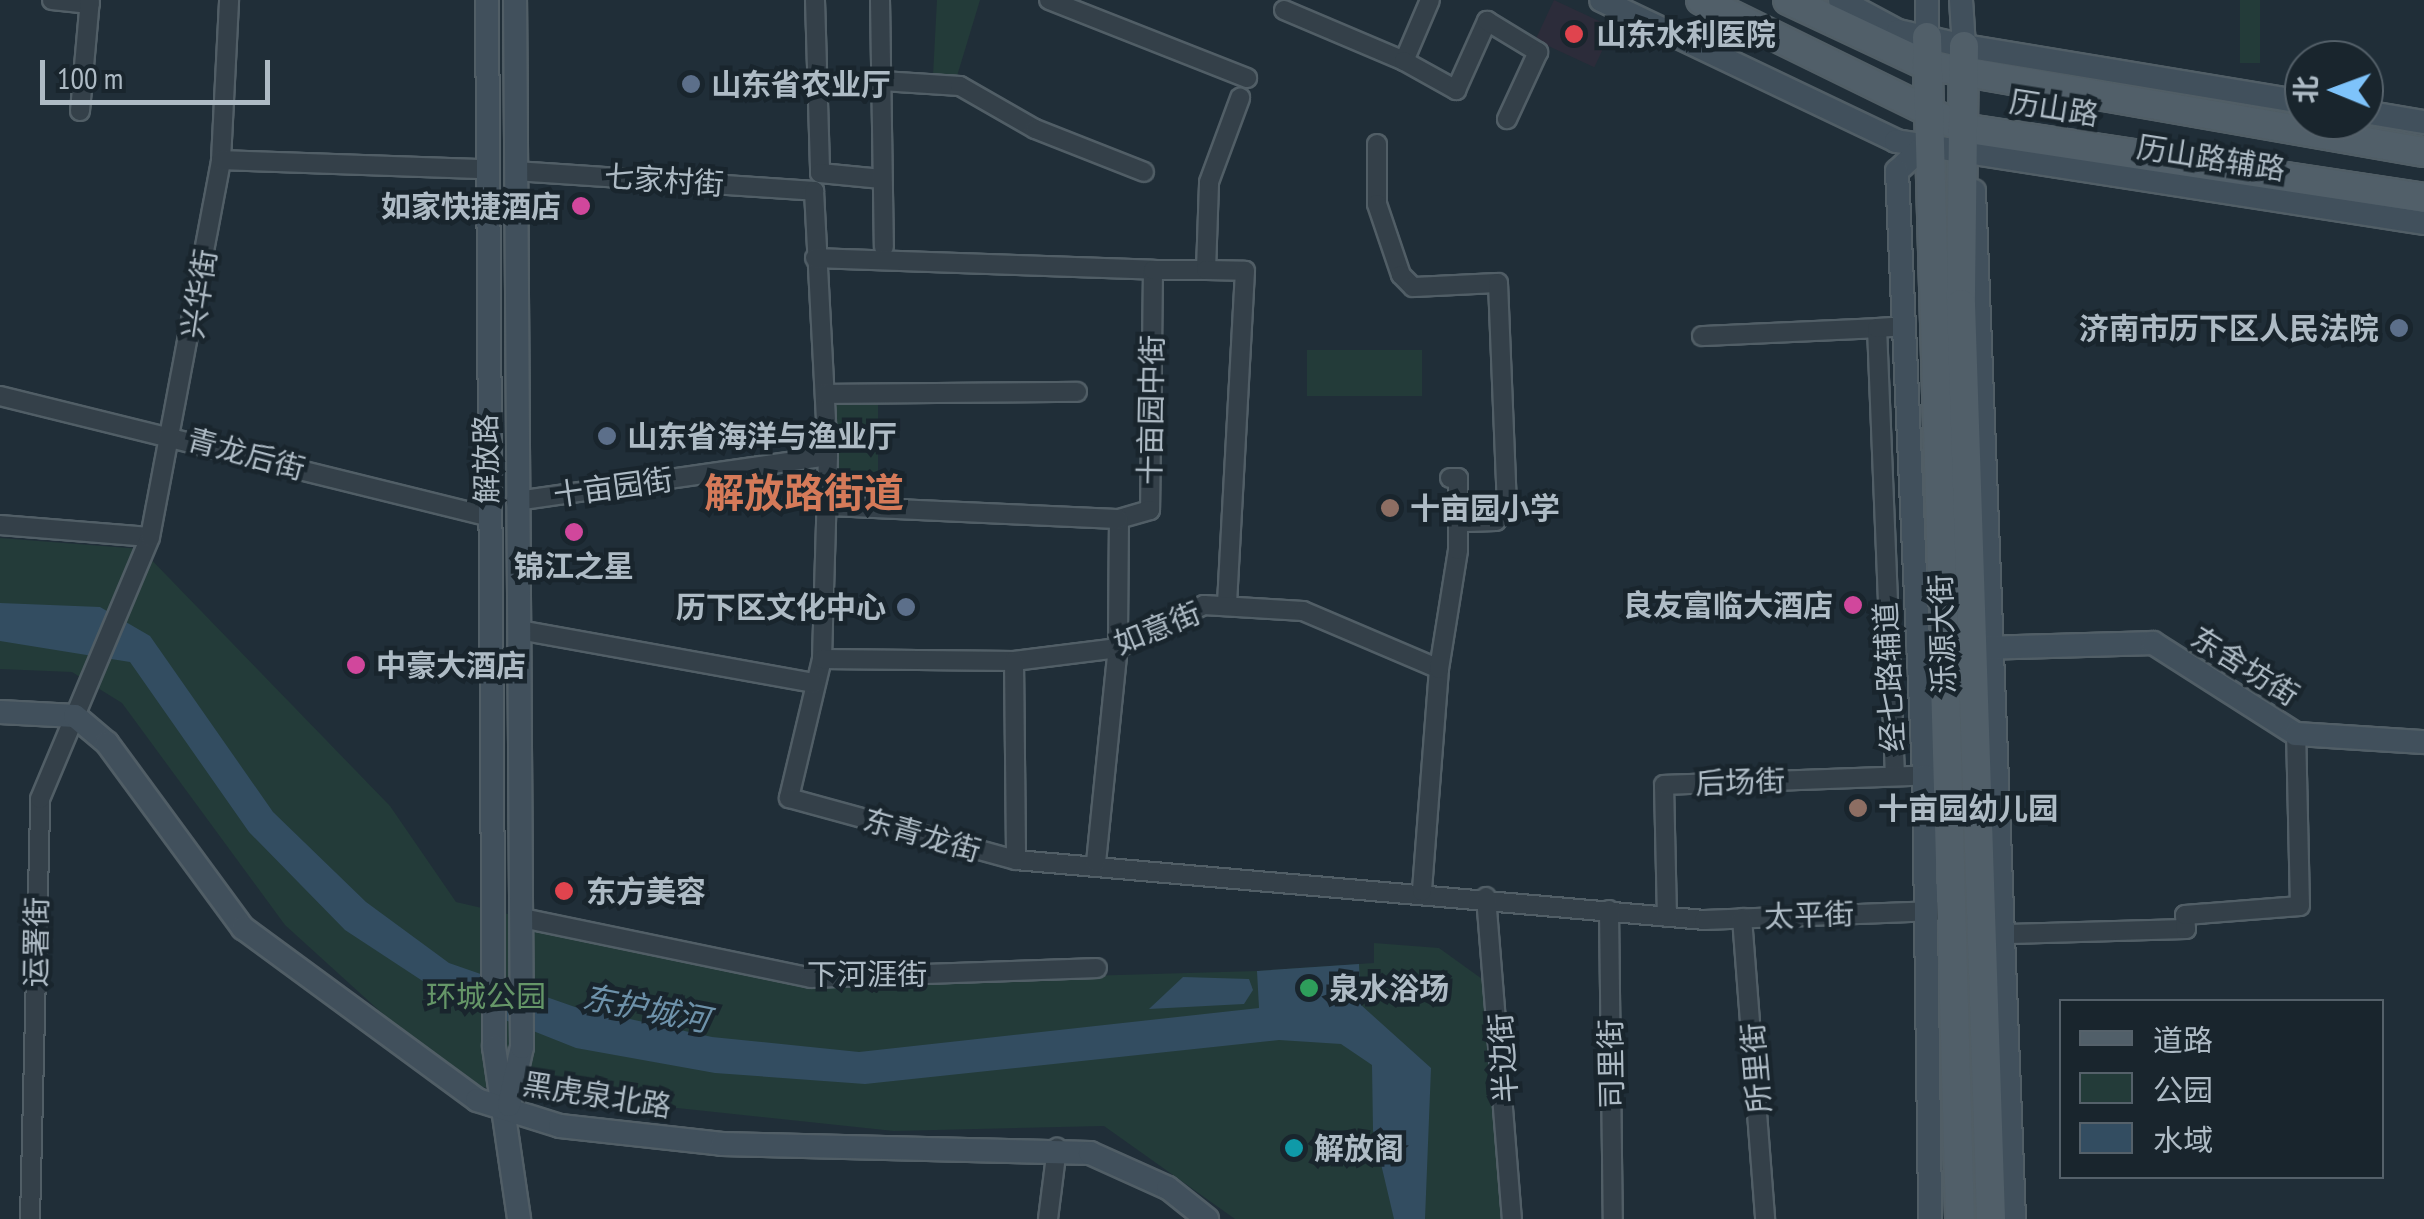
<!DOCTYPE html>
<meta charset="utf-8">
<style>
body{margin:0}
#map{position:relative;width:2424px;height:1219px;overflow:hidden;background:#202e38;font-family:"PT Sans Narrow","Noto Sans SC",sans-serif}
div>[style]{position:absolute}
.medical>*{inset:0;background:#2c2c3a;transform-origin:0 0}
.green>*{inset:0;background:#233b39;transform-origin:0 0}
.water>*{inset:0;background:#334d61}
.roads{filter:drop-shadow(2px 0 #515e66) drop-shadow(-2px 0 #515e66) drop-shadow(0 2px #515e66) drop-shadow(0 -2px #515e66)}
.street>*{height:18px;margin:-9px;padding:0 9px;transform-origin:9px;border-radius:9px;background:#344049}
.secondary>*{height:22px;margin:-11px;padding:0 11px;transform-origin:11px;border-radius:11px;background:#41505c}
.primary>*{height:28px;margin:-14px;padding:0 14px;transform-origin:14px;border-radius:14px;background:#515f69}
.dots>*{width:28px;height:28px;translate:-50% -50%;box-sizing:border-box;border:5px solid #19252d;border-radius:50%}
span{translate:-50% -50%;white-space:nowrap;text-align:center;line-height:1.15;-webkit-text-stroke:9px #19252d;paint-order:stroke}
.poi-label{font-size:30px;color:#aebbc5;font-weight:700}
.left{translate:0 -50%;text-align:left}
.right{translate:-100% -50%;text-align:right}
.street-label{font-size:30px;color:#aebbc5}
.park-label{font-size:30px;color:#659668}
.water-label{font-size:32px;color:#6e92aa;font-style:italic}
.district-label{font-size:40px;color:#d57a59;font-weight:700}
.legend{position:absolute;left:2059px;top:999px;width:325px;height:180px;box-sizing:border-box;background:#19252d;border:2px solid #55616a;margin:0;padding:12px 18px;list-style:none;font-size:30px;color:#aebbc5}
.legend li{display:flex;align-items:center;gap:20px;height:50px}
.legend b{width:50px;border:2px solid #55616a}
.north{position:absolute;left:2284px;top:40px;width:100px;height:100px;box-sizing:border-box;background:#19252d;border:2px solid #55616a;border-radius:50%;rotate:271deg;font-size:28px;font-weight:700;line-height:40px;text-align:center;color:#aebbc5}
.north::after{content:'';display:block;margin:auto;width:35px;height:45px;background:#7ec3fa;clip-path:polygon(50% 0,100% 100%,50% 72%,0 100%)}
.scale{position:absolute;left:40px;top:60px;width:230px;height:45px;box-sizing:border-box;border:5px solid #aebbc5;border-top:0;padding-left:12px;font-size:30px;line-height:35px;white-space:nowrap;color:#aebbc5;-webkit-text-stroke:8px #19252d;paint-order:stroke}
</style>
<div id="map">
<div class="medical">
<div style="left:1554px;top:0;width:65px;height:44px;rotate:25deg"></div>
</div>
<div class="green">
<div style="clip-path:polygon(937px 0,980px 0,957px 76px,933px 76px)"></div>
<div style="left:2240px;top:0;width:20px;height:63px"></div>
<div style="left:1307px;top:350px;width:115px;height:46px"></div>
<div style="clip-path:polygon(835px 396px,878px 403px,878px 489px,836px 470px)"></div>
<div style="clip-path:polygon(0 538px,141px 549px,390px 806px,456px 902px,811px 984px,1257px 971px,1374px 963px,1374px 943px,1439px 948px,1489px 984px,1510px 1219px,1235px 1219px,1104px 1126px,894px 1131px,461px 1085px,285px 925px,122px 703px,72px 672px,0 669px)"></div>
</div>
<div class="water">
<div style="clip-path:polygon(0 603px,100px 607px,150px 636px,273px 812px,366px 902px,449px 963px,575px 1007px,712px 1037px,859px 1052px,1259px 1008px,1257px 971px,1359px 964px,1361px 1005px,1431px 1068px,1425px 1219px,1394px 1219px,1373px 1130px,1372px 1065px,1341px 1044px,1279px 1040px,865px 1084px,715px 1073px,576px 1048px,447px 997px,345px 930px,249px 832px,130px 662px,0 641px)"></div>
<div style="clip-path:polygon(1183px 977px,1249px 979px,1253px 990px,1244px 1004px,1149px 1009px)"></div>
</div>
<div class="roads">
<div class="street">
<div style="left:52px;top:0;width:38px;rotate:6deg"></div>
<div style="left:815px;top:0;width:173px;rotate:88.3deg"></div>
<div style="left:820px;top:173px;width:62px;rotate:5.5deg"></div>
<div style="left:880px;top:0;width:247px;rotate:89.1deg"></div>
<div style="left:1049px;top:0;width:213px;rotate:21.5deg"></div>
<div style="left:1284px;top:10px;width:130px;rotate:23deg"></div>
<div style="left:1404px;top:61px;width:66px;rotate:-66.9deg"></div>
<div style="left:1404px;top:61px;width:60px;rotate:29.1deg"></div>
<div style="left:1456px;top:90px;width:76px;rotate:-65.8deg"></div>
<div style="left:1487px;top:21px;width:60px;rotate:31.3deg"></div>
<div style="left:1538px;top:52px;width:74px;rotate:114.8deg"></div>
<div style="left:882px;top:81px;width:78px;rotate:3.7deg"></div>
<div style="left:960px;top:86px;width:86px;rotate:29.8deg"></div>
<div style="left:1035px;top:129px;width:117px;rotate:21.5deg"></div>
<div style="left:80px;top:111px;width:111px;rotate:-84.9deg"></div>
<div style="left:1377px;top:144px;width:60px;rotate:90deg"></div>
<div style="left:1377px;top:204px;width:75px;rotate:71.3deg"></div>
<div style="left:1401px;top:275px;width:17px;rotate:45deg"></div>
<div style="left:1413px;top:287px;width:85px;rotate:-2.7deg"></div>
<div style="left:1498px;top:283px;width:226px;rotate:87.7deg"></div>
<div style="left:1507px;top:509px;width:16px;rotate:133deg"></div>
<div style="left:1496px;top:521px;width:38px;rotate:178deg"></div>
<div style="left:221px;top:160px;width:160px;rotate:-87.1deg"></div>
<div style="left:515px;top:171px;width:300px;rotate:3.8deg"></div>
<div style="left:814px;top:191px;width:265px;rotate:87deg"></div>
<div style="left:828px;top:456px;width:203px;rotate:91.7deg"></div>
<div style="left:822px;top:659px;width:143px;rotate:103.4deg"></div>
<div style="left:789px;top:798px;width:235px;rotate:15.3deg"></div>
<div style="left:1016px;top:860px;width:691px;rotate:4.98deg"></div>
<div style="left:1704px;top:920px;width:232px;rotate:-2.2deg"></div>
<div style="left:815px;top:258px;width:338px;rotate:2deg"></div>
<div style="left:1153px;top:270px;width:240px;rotate:90.7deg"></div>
<div style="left:1150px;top:510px;width:32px;rotate:164deg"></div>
<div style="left:1119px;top:519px;width:127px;rotate:90.5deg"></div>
<div style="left:1118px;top:646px;width:218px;rotate:95.8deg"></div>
<div style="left:1153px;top:270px;width:53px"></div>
<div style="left:1206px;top:270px;width:88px;rotate:-88deg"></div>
<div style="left:1209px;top:182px;width:90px;rotate:-69.7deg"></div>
<div style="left:1206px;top:270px;width:39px;rotate:1deg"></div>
<div style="left:1245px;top:271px;width:335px;rotate:93.1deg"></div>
<div style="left:1702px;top:336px;width:175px;rotate:-2.6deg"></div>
<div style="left:826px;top:394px;width:251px;rotate:-0.5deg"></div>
<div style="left:0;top:396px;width:505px;rotate:13.87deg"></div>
<div style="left:516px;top:501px;width:315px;rotate:-8.2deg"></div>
<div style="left:828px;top:506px;width:291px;rotate:2.6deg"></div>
<div style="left:0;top:525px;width:150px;rotate:4.6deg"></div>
<div style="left:519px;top:630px;width:301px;rotate:10.2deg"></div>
<div style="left:822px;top:659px;width:192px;rotate:0.6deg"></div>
<div style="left:1014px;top:661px;width:105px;rotate:-7.1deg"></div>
<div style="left:1118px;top:648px;width:96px;rotate:-26.6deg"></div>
<div style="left:1204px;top:605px;width:99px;rotate:3.5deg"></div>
<div style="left:1303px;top:611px;width:148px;rotate:23.1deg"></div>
<div style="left:1439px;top:669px;width:223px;rotate:94.4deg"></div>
<div style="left:1014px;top:661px;width:199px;rotate:89.4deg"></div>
<div style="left:1439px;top:669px;width:121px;rotate:-80.9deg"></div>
<div style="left:1458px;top:550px;width:72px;rotate:-90deg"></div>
<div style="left:1458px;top:478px;width:8px;rotate:180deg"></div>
<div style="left:1895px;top:776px;width:448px;rotate:-92.3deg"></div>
<div style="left:1877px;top:328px;width:27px;rotate:-4deg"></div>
<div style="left:1486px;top:897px;width:323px;rotate:85.4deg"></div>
<div style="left:1609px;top:910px;width:309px;rotate:89.3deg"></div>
<div style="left:1667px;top:917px;width:132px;rotate:-91.3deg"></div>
<div style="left:1664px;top:785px;width:272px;rotate:-2.1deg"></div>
<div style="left:522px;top:918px;width:295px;rotate:11.7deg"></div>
<div style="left:811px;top:978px;width:286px;rotate:-2deg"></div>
<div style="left:1742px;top:918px;width:302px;rotate:85.6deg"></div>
<div style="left:2009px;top:934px;width:177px;rotate:-1.6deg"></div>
<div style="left:2186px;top:929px;width:14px;rotate:-94deg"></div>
<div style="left:2185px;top:915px;width:115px;rotate:-4.5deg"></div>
<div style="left:2300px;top:906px;width:172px;rotate:-91.3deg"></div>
<div style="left:30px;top:1219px;width:420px;rotate:-88.6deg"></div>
<div style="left:40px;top:799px;width:284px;rotate:-67.2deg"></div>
<div style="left:150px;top:537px;width:384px;rotate:-79.3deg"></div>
<div style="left:221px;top:160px;width:263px;rotate:2deg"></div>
<div style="left:1048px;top:1219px;width:72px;rotate:-82.8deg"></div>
</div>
<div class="secondary">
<div style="left:487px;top:0;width:1047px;rotate:89.62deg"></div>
<div style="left:494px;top:1047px;width:174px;rotate:81.7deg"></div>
<div style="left:1601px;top:0;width:327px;rotate:25.5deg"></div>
<div style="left:1896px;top:141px;width:534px;rotate:8.83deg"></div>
<div style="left:1840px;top:0;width:66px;rotate:28.1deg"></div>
<div style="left:1898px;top:31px;width:68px;rotate:12.8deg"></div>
<div style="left:1964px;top:46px;width:345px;rotate:9.4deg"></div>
<div style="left:1927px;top:0;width:37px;rotate:90deg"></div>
<div style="left:1961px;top:0;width:46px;rotate:86.3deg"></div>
<div style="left:2364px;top:112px;width:61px;rotate:9.5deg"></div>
<div style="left:1924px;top:146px;width:37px;rotate:137deg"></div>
<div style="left:1897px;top:171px;width:606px;rotate:87.44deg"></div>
<div style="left:1924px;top:776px;width:443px;rotate:89.2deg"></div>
<div style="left:1974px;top:191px;width:1029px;rotate:87.77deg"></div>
<div style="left:1984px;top:648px;width:169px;rotate:-1.7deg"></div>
<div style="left:2153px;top:643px;width:169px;rotate:32.5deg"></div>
<div style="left:2296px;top:734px;width:128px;rotate:3.6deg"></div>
<div style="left:0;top:712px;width:75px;rotate:3.1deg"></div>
<div style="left:75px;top:716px;width:42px;rotate:40.2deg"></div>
<div style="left:107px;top:743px;width:230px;rotate:53.7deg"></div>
<div style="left:243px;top:928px;width:290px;rotate:36.3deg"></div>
<div style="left:477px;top:1100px;width:87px;rotate:17.4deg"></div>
<div style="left:560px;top:1126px;width:163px;rotate:6.3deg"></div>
<div style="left:722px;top:1144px;width:368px;rotate:1.4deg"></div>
<div style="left:1090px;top:1153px;width:85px;rotate:24.2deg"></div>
<div style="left:1168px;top:1188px;width:50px;rotate:38.5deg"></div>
<div style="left:509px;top:1105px;width:59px;rotate:-77.4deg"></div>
<div style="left:522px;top:1047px;width:1047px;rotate:-90.38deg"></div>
</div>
<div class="primary">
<div style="left:1701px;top:0;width:291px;rotate:26.1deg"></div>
<div style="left:1962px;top:128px;width:467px;rotate:8.6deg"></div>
<div style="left:1788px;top:0;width:153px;rotate:25.2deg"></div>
<div style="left:1926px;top:65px;width:506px;rotate:9.91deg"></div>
<div style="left:1927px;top:37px;width:1182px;rotate:88.4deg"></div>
<div style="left:1964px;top:46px;width:258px;rotate:90.7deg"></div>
<div style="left:1961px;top:304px;width:915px;rotate:88.12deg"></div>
</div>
</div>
<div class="dots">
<div style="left:1574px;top:34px;background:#e0444e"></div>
<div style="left:691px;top:84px;background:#5c6f8a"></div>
<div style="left:581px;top:206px;background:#d1479c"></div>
<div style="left:2399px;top:328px;background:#5c6f8a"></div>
<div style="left:607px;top:436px;background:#5c6f8a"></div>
<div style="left:1390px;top:508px;background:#8d6e63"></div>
<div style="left:574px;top:532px;background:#d1479c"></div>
<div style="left:1853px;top:605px;background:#d1479c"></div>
<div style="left:906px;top:607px;background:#5c6f8a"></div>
<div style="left:356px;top:665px;background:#d1479c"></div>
<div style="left:1858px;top:808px;background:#8d6e63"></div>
<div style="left:564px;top:891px;background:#e0444e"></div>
<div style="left:1309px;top:988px;background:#2e9e5b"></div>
<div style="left:1294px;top:1148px;background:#0f9aa8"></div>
</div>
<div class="poi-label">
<span class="left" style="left:1596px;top:34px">山东水利医院</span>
<span class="left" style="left:711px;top:84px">山东省农业厅</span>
<span class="right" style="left:561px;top:206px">如家快捷酒店</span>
<span class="right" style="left:2379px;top:328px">济南市历下区人民法院</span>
<span class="left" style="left:627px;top:436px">山东省海洋与渔业厅</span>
<span class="left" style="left:1410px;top:508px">十亩园小学</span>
<span style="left:574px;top:566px">锦江之星</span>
<span class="right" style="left:1833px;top:605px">良友富临大酒店</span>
<span class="right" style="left:886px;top:607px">历下区文化中心</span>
<span class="left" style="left:376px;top:665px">中豪大酒店</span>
<span class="left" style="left:1878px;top:808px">十亩园幼儿园</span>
<span class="left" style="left:586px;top:891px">东方美容</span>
<span class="left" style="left:1329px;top:988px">泉水浴场</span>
<span class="left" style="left:1314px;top:1148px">解放阁</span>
</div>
<div class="street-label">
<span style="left:2054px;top:108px;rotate:9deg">历山路</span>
<span style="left:2211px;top:158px;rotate:9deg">历山路辅路</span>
<span style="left:664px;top:180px;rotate:4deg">七家村街</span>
<span style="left:199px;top:294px;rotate:-81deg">兴华街</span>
<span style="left:1151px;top:410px;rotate:-89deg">十亩园中街</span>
<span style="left:246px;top:454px;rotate:15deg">青龙后街</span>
<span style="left:486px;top:459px;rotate:-91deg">解放路</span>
<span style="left:613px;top:487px;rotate:-8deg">十亩园街</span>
<span style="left:1157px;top:628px;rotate:-22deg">如意街</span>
<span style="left:1942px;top:634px;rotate:-92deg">泺源大街</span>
<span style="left:2245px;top:666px;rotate:32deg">东舍坊街</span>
<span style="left:1889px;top:677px;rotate:-93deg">经七路辅道</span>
<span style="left:1740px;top:782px;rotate:-2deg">后场街</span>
<span style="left:922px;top:835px;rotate:16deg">东青龙街</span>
<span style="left:1809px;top:915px;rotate:-2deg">太平街</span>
<span style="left:36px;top:942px;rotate:-89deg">运署街</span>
<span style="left:867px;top:974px">下河涯街</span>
<span style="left:1503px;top:1058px;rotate:-94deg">半边街</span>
<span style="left:1611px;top:1064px;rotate:-91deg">司里街</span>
<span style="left:1756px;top:1068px;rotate:-95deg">所里街</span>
<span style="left:597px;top:1095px;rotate:9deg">黑虎泉北路</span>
</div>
<div class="park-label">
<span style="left:486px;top:996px">环城公园</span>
</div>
<div class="water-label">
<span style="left:646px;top:1008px;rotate:11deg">东护城河</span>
</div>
<div class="district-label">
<span style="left:804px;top:492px">解放路街道</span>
</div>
<ul class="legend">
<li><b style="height:12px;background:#515f69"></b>道路</li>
<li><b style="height:28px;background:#233b39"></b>公园</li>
<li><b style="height:28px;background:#334d61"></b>水域</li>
</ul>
<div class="north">北</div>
<div class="scale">100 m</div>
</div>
